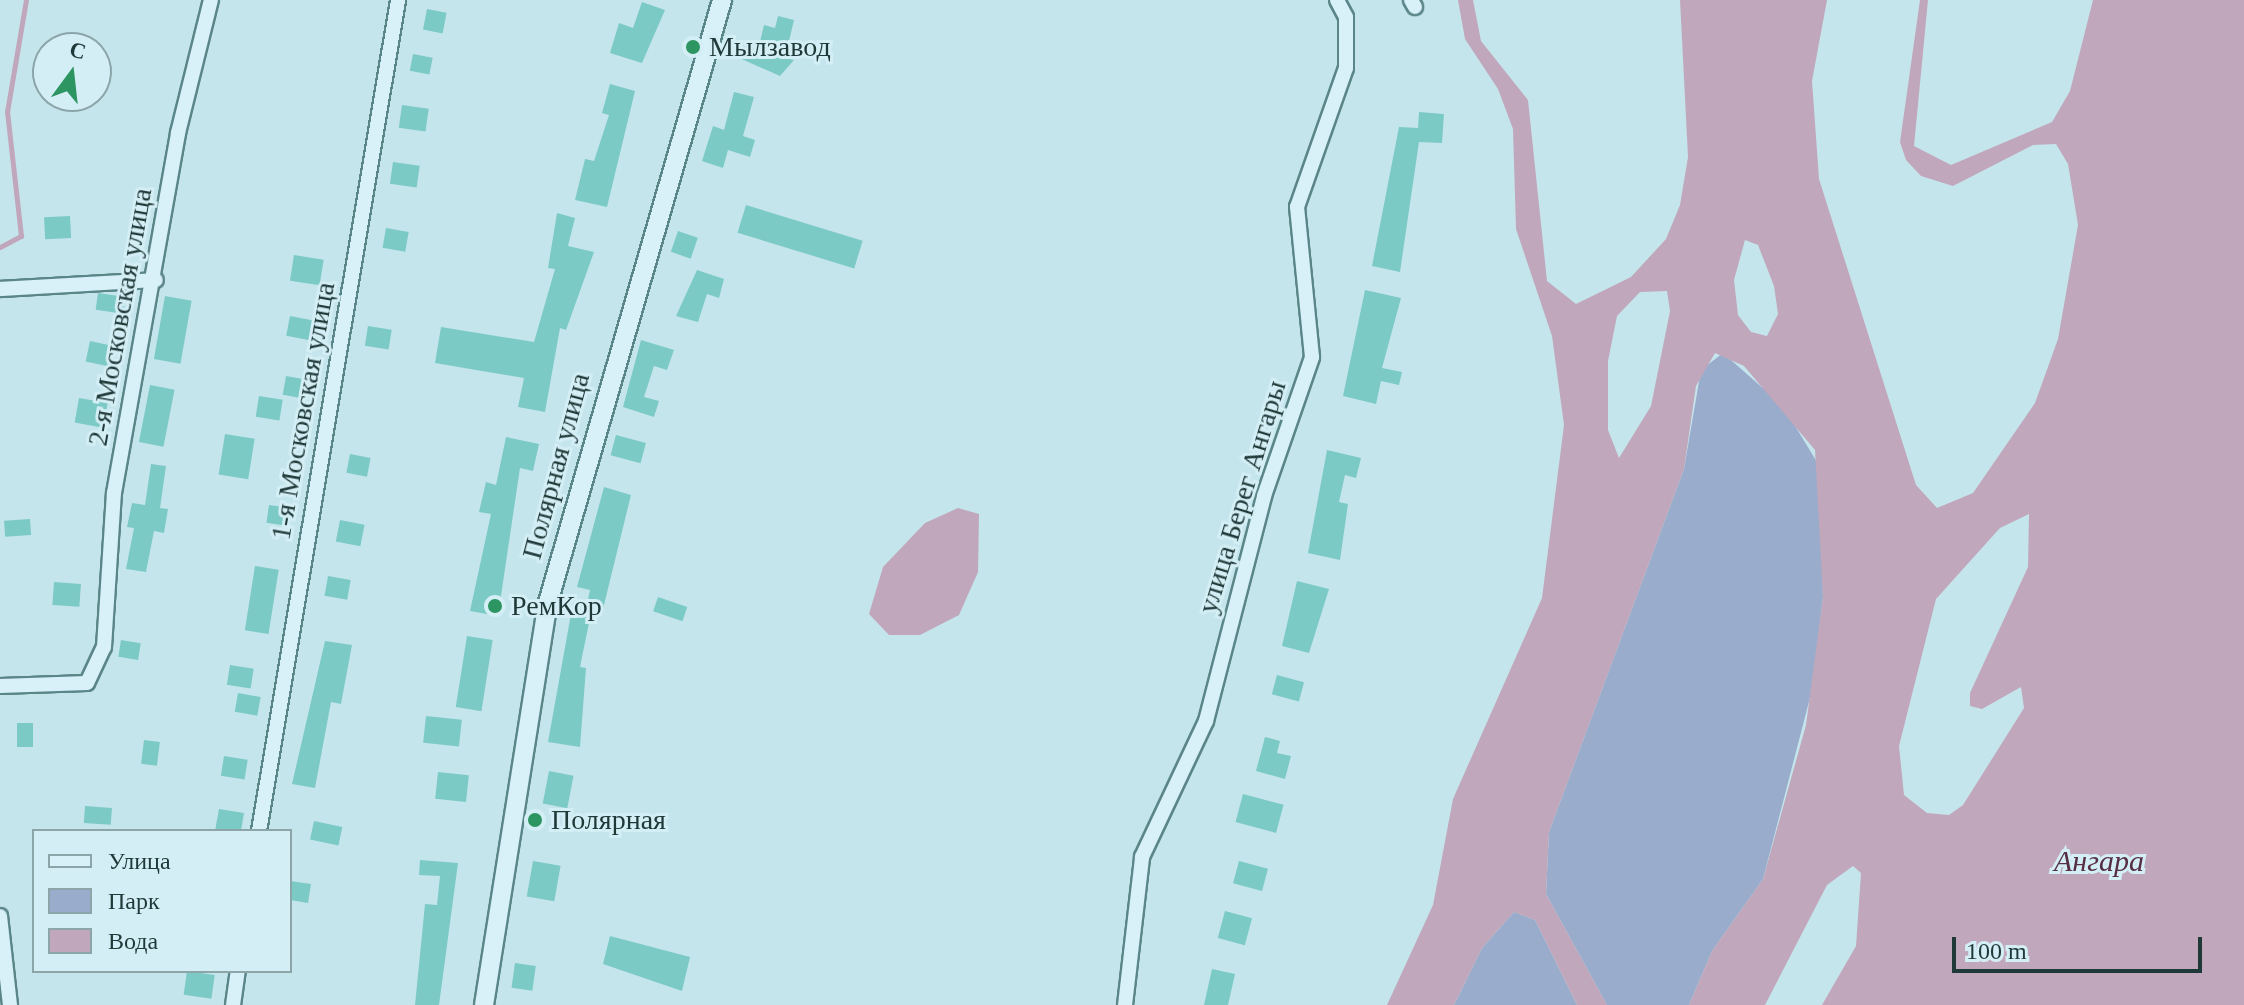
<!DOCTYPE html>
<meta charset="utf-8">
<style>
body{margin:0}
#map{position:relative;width:2244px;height:1005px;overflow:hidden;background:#c5e5ed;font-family:Georgia,serif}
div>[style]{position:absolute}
.green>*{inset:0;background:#99accb}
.water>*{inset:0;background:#c1a7bb}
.stream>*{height:5px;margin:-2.5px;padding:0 2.5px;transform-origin:2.5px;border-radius:2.5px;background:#c1a7bb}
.building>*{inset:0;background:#7ccac5;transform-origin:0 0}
.roads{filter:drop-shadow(2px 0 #5b8688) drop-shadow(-2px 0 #5b8688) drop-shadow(0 2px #5b8688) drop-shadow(0 -2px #5b8688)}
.street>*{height:14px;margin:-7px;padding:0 7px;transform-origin:7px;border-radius:7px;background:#d8f1f8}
.secondary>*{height:18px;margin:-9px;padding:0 9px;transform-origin:9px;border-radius:9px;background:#d8f1f8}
.dots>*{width:22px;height:22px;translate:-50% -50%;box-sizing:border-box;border:4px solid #d4eef5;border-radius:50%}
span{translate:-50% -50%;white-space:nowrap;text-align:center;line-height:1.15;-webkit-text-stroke:6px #d4eef5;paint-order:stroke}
.poi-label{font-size:28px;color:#1f3838}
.left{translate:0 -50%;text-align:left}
.street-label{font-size:28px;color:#1f3838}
.water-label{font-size:30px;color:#572f45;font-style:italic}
.legend{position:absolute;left:32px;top:829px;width:260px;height:144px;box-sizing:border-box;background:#d4eef5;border:2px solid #8ca5a9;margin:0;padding:10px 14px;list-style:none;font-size:24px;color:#1f3838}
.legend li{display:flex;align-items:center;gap:16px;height:40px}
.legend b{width:40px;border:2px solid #8ca5a9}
.north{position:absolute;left:32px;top:32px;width:80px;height:80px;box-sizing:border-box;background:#d4eef5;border:2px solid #8ca5a9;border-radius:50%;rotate:15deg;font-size:22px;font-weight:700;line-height:32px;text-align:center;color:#1f3838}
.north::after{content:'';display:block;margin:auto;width:28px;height:36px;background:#2d9561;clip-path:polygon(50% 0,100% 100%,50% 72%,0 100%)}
.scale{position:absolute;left:1952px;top:937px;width:250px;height:36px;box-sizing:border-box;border:4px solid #1f3838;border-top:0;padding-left:10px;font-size:24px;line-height:28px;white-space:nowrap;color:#1f3838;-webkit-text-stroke:6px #d4eef5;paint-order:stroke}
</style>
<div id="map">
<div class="green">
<div style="clip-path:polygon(1723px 353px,1783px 406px,1820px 467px,1823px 597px,1812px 690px,1763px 879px,1712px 951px,1689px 1005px,1607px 1005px,1546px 894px,1549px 832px,1684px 469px,1701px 370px)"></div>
<div style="clip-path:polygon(1514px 912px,1535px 920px,1577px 1005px,1454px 1005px,1482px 948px)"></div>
</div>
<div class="water">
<div style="clip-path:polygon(evenodd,1458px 0,1473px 0,1481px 41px,1528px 100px,1547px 281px,1576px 304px,1631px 277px,1666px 239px,1680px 205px,1688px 157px,1680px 0,1827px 0,1812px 81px,1819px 179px,1916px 485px,1937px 508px,1973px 493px,2035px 403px,2058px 339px,2078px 225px,2068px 164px,2056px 144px,2033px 145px,1953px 186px,1921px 176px,1906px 160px,1900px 142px,1920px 0,1928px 0,1914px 146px,1951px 165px,2052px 122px,2070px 91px,2093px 0,2244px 0,2244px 1005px,1822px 1005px,1856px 946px,1861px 873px,1853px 866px,1827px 885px,1765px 1005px,1689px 1005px,1712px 951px,1763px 879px,1806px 725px,1823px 597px,1815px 450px,1744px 366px,1715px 353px,1696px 386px,1684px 469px,1549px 832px,1546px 894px,1607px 1005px,1577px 1005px,1535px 920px,1514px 912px,1482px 948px,1454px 1005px,1387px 1005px,1433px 905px,1453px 799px,1542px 598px,1564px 425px,1552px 336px,1516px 229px,1513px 129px,1498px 89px,1465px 39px,1458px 0,1745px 240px,1758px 245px,1774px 286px,1778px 314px,1767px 336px,1751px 332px,1738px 315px,1734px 280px,1745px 240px,1458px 0,1667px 291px,1670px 311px,1651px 406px,1619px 458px,1608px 430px,1608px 361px,1617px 316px,1640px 292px,1667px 291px,1458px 0,2029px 514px,2028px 567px,1970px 693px,1970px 706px,1982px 709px,2021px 687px,2024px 708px,1963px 805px,1949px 815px,1927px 813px,1904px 795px,1899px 746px,1936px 599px,2000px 528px,2029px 514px)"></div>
<div style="clip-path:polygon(958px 508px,979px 514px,978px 572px,959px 615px,920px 635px,889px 635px,869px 614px,883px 567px,925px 523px)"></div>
</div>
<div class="stream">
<div style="left:0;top:247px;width:24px;rotate:-28deg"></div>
<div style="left:21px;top:236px;width:125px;rotate:-96.4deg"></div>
<div style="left:7px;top:112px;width:114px;rotate:-80.4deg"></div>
</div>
<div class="building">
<div style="clip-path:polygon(642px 2px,665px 10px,642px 63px,610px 53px,619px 23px,633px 28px)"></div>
<div style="left:427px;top:9px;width:20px;height:21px;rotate:11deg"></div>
<div style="clip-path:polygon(778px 16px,794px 20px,785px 58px,794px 60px,780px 76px,735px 56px,739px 44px,758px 50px,764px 25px,775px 28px)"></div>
<div style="left:413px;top:54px;width:20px;height:17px;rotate:11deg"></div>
<div style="clip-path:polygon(610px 84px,635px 91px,607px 207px,575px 200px,585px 159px,594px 161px,609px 115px,602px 113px)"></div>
<div style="clip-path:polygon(734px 92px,754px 97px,743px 136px,755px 140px,750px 157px,728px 150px,723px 168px,702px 161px,713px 126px,724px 130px)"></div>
<div style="left:402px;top:105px;width:27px;height:23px;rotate:8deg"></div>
<div style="clip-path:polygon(1419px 112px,1444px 114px,1442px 143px,1419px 142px,1400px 272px,1372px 266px,1399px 127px,1418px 128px)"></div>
<div style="left:393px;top:162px;width:27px;height:22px;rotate:8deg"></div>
<div style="left:746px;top:205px;width:122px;height:29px;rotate:17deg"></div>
<div style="clip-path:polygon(557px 213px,575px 218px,568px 246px,594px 252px,566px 330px,560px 328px,545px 412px,518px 407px,524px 378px,435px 363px,441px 327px,534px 342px,555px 269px,548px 268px)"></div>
<div style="left:70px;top:216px;width:22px;height:26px;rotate:87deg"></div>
<div style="left:386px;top:228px;width:23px;height:20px;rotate:10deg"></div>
<div style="left:678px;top:231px;width:21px;height:22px;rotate:19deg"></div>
<div style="left:294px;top:255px;width:30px;height:26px;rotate:9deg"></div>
<div style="clip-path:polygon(697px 270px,724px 279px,719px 298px,707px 294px,698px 322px,676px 316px)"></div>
<div style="clip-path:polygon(1365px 290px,1401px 298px,1382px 368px,1402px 372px,1399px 385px,1381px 381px,1376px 404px,1343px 396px)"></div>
<div style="left:98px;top:293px;width:28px;height:17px;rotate:8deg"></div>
<div style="left:165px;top:296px;width:27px;height:64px;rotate:10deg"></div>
<div style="left:290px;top:316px;width:36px;height:20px;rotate:11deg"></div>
<div style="left:368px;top:326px;width:24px;height:20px;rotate:9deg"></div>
<div style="clip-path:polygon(641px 340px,674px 350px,667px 370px,654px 366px,644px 397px,659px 401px,654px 417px,623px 407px)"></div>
<div style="left:90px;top:341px;width:25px;height:21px;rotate:12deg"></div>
<div style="left:286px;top:376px;width:23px;height:19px;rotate:10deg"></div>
<div style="left:150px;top:385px;width:25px;height:58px;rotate:11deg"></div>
<div style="left:259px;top:396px;width:24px;height:21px;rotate:9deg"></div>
<div style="left:79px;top:398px;width:29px;height:25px;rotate:10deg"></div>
<div style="left:225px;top:434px;width:30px;height:41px;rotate:9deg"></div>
<div style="left:616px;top:435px;width:31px;height:21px;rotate:15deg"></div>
<div style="clip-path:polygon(506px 437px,539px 444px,533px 471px,520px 468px,498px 616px,470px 611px,491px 514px,479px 512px,486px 482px,496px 485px)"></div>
<div style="clip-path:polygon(1327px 450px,1361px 458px,1356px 478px,1345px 475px,1339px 502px,1348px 504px,1340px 560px,1308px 553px)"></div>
<div style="left:350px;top:454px;width:21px;height:19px;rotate:11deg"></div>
<div style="clip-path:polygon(151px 464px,166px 466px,160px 508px,168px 509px,164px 533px,154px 531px,146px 572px,126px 569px,134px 528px,127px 527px,132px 503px,145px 505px)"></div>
<div style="clip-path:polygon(604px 487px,631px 495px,602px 613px,586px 609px,590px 590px,577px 587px)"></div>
<div style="left:269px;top:505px;width:22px;height:18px;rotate:8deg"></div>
<div style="left:30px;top:519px;width:16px;height:26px;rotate:86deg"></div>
<div style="left:340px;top:520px;width:25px;height:22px;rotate:11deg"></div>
<div style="left:255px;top:566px;width:24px;height:65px;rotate:9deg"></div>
<div style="left:328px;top:576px;width:23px;height:20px;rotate:10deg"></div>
<div style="clip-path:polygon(1297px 581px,1329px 589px,1309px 653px,1282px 646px)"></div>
<div style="left:54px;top:582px;width:27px;height:23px;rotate:4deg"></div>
<div style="left:658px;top:597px;width:31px;height:15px;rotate:19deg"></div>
<div style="clip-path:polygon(571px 614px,590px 618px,580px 667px,586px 668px,580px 747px,548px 742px)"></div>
<div style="left:467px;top:636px;width:26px;height:72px;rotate:9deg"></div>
<div style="left:121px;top:640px;width:20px;height:17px;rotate:9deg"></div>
<div style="clip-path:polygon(325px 641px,352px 645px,341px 704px,331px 702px,315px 788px,292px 784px)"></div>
<div style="left:230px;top:665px;width:24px;height:20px;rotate:9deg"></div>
<div style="left:1277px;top:675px;width:28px;height:20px;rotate:15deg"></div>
<div style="left:238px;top:693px;width:23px;height:19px;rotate:10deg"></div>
<div style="left:426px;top:716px;width:36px;height:27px;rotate:6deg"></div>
<div style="left:17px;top:723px;width:16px;height:24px"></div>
<div style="clip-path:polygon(1265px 737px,1280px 741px,1277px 753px,1291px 756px,1285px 779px,1256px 771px)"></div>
<div style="left:144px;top:740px;width:16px;height:24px;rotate:7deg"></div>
<div style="left:224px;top:756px;width:24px;height:20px;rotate:9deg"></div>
<div style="left:549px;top:771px;width:25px;height:33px;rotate:11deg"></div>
<div style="left:438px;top:772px;width:31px;height:27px;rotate:6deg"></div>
<div style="left:1243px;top:794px;width:42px;height:29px;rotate:15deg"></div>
<div style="left:85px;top:806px;width:27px;height:17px;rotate:4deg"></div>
<div style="clip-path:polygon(219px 809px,244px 813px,241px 831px,215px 831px)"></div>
<div style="left:314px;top:821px;width:29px;height:19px;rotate:12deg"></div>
<div style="clip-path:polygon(420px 860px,458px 863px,439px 1005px,415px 1005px,425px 904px,437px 905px,440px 876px,419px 875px)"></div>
<div style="left:533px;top:861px;width:28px;height:36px;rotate:10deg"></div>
<div style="left:1239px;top:861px;width:30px;height:23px;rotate:15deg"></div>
<div style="clip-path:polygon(290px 881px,311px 884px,308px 903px,290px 900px)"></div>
<div style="left:1225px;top:911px;width:28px;height:28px;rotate:15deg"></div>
<div style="clip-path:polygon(610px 936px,690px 957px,682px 991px,603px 964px)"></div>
<div style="left:515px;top:963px;width:21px;height:25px;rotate:8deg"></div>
<div style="clip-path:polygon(1212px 969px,1235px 974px,1228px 1005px,1204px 1005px)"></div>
<div style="left:187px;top:971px;width:28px;height:24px;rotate:8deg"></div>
</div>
<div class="roads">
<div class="street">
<div style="left:1411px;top:0;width:8px;rotate:60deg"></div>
<div style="left:0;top:289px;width:156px;rotate:-3.3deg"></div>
<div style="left:0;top:686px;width:87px;rotate:-2deg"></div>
<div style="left:87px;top:683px;width:40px;rotate:-65deg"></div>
<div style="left:104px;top:647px;width:154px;rotate:-86.3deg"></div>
<div style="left:114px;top:493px;width:366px;rotate:-79.9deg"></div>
<div style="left:178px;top:133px;width:137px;rotate:-76.1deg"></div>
<div style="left:259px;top:831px;width:843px;rotate:-80.5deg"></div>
<div style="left:0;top:916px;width:90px;rotate:83.6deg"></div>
<div style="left:233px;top:1005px;width:34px;rotate:-82deg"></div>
<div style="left:1125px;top:1005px;width:149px;rotate:-83.4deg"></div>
<div style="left:1142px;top:857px;width:150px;rotate:-64.8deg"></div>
<div style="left:1206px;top:721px;width:232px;rotate:-75.5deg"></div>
<div style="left:1264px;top:496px;width:147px;rotate:-70.9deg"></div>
<div style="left:1312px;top:357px;width:151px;rotate:-95.7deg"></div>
<div style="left:1297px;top:207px;width:147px;rotate:-70.6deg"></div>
<div style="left:1346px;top:68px;width:51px;rotate:-90deg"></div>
<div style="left:1346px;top:17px;width:19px;rotate:-118deg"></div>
</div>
<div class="secondary">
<div style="left:484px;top:1005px;width:404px;rotate:-81deg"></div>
<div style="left:547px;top:606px;width:631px;rotate:-73.89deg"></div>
</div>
</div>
<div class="dots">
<div style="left:693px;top:47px;background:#2d9561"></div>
<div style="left:495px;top:606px;background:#2d9561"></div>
<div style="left:535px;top:820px;background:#2d9561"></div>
</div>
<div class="poi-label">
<span class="left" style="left:709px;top:47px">Мылзавод</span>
<span class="left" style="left:511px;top:606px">РемКор</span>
<span class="left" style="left:551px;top:820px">Полярная</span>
</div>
<div class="street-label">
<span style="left:120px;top:317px;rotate:-80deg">2-я Московская улица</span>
<span style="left:303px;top:411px;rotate:-80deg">1-я Московская улица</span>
<span style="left:556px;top:466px;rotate:-75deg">Полярная улица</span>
<span style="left:1242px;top:497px;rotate:-73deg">улица Берег Ангары</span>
</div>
<div class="water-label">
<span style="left:2099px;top:861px">Ангара</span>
</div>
<ul class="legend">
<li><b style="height:10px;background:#d8f1f8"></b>Улица</li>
<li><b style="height:22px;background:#99accb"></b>Парк</li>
<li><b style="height:22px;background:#c1a7bb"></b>Вода</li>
</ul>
<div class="north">С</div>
<div class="scale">100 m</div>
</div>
